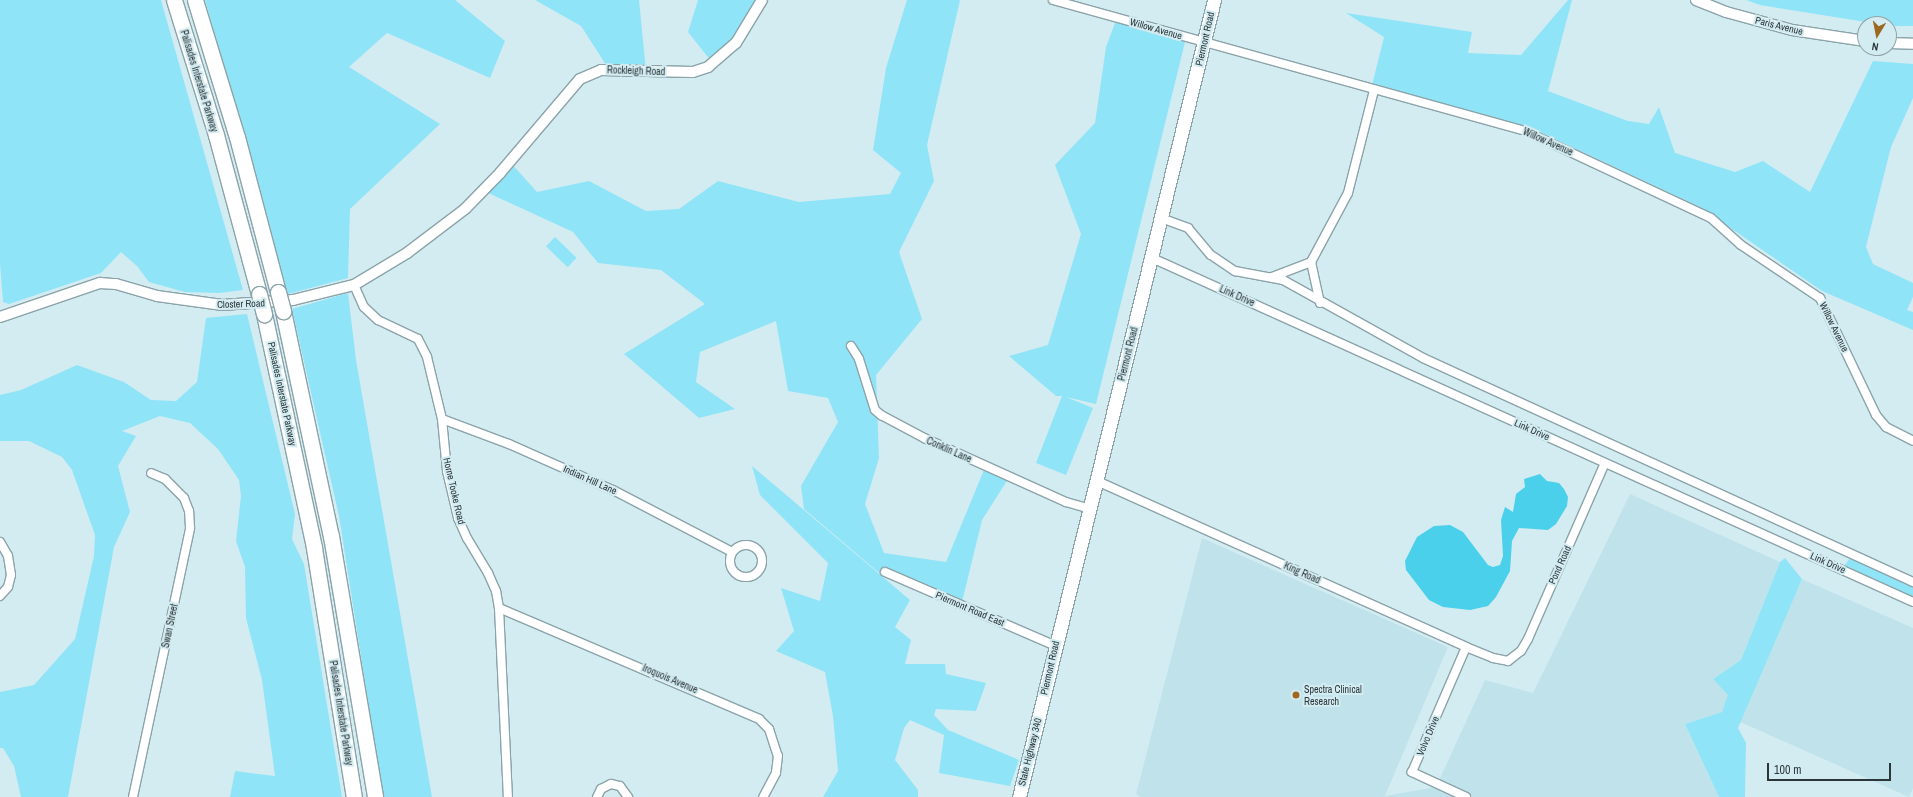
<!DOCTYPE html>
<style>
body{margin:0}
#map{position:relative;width:1913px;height:797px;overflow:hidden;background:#d3ecf2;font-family:"Archivo Narrow",sans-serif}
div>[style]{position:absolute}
.built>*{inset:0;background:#c0e3eb}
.green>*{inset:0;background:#90e4f8;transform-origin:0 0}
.water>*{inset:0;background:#4ad0eb}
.roads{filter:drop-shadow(1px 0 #8ba3a9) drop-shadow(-1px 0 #8ba3a9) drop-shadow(0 1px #8ba3a9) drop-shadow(0 -1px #8ba3a9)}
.minor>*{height:8px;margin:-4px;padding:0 4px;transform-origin:4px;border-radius:4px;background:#fff}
.minor>.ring{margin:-4px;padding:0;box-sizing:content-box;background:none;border:8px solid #fff;border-radius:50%}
.tertiary>*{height:10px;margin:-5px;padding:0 5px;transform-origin:5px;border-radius:5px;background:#fff}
.primary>*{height:13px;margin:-6.5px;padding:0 6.5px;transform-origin:6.5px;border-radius:6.5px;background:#fff}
.motorway>*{height:15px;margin:-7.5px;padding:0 7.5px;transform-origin:7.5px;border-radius:7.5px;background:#fff}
.bridges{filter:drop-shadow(1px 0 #8ba3a9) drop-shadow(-1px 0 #8ba3a9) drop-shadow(0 1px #8ba3a9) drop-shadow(0 -1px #8ba3a9)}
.motorway-bridge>*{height:15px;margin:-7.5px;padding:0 7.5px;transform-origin:7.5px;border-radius:7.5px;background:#fff}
.dots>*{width:11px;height:11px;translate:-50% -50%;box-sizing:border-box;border:2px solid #d3ecf2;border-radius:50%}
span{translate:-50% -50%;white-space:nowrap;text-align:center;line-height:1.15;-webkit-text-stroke:4px #d3ecf2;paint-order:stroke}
.street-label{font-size:10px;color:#2c3638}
.poi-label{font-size:10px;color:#2c3638}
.left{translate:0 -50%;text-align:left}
.north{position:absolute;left:1857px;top:16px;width:40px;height:40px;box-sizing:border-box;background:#d3ecf2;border:1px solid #90a3a8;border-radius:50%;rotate:190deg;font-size:11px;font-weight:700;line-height:16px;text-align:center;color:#2c3638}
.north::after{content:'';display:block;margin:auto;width:14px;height:18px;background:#9d6821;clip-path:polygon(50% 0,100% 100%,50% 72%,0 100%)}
.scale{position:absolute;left:1767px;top:763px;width:124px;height:18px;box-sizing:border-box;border:2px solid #2c3638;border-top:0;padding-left:5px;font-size:12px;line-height:14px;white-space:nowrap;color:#2c3638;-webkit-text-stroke:3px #d3ecf2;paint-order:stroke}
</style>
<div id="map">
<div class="built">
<div style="clip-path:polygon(1630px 494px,1780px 562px,1741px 660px,1713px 679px,1729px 695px,1722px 712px,1685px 724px,1719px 797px,1140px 797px,1136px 794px,1202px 538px,1448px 647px,1385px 796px,1436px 787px,1485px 680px,1533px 693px)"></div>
<div style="clip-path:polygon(1802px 579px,1913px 628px,1913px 788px,1909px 797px,1738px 721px)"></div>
</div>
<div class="green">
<div style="clip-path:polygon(0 0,161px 0,243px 290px,219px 293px,185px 292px,149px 282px,137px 266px,121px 252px,101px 273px,9px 304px,3px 302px,0 264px)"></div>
<div style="clip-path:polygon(205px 0,455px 0,505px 41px,490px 78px,387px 33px,349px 67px,440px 124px,350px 209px,348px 278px,288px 294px)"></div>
<div style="clip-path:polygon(535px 0,639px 0,646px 71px,608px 68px,581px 26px)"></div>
<div style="clip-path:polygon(698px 0,759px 0,739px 38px,711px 61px,688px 32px)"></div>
<div style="clip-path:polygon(907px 0,960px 0,927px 145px,934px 181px,899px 252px,922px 319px,876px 375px,879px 458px,865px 504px,884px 553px,946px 562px,986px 465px,1010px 476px,982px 520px,962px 602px,898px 573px,878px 572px,804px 509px,801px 486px,838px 422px,828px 398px,788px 391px,776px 321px,700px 352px,696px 382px,735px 409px,699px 418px,624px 354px,705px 304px,661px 270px,598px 263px,573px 232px,484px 191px,510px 162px,537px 192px,589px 181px,646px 211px,679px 209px,718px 181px,799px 202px,890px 194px,901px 173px,873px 150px,886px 68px)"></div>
<div style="clip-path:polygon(1568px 0,1572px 0,1548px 91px,1628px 121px,1649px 124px,1659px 107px,1675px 153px,1735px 172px,1763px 161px,1810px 192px,1873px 61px,1913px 64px,1913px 98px,1891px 147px,1866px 247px,1873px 264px,1913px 283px,1913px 297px,1907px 310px,1913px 312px,1913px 330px,1822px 291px,1700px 207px,1538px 131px,1371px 89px,1384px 37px,1346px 13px,1472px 32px,1468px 53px,1521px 55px)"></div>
<div style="clip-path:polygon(1746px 0,1913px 0,1913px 26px,1891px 26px,1760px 5px)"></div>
<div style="clip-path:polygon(1118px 15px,1186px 38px,1096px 404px,1066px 397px,1093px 408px,1066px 475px,1036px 463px,1062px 396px,1056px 396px,1009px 356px,1048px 345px,1081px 234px,1055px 165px,1095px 123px,1106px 47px)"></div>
<div style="left:555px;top:237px;width:30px;height:13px;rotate:44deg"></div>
<div style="clip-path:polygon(348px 293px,356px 360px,432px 797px,383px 797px,339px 516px,292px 309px)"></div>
<div style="clip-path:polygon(247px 314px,295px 514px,292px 539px,304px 564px,342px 797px,230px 797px,235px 771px,275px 776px,262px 680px,246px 618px,245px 567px,236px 541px,241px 496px,239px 480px,218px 449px,190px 423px,160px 416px,122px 431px,136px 436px,118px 466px,130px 512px,114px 547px,68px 797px,21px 797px,14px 766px,3px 748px,0 748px,0 692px,34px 685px,75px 639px,94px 556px,95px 535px,72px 470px,62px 457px,29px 441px,0 441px,0 395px,21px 390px,77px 365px,124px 382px,151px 400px,176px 401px,197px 382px,206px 318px)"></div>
<div style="clip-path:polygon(752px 466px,910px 600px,895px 627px,911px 640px,905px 664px,945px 664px,946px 674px,986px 683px,976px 711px,936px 709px,934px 715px,948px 730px,1019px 760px,1010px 786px,939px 773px,944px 735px,910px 720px,904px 728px,895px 760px,918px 790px,918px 797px,823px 797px,838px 771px,833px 716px,825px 672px,776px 651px,794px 631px,781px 588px,820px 601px,828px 563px,760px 495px)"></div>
<div style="clip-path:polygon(1785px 558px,1802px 579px,1738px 728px,1746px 743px,1745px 797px,1719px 797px,1685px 724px,1722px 712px,1728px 695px,1713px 679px,1741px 660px,1780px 562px)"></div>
<div style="clip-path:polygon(1850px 558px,1913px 587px,1913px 601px,1841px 570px)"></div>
</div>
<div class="water">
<div style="clip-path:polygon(1540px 474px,1547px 481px,1559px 483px,1564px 489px,1568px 497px,1567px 506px,1556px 524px,1548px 530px,1519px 528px,1512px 541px,1510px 571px,1496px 597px,1488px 606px,1470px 610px,1443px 607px,1429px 600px,1406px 570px,1405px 561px,1417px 537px,1434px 526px,1450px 525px,1463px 532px,1488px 565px,1493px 567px,1500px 565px,1503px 556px,1501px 520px,1505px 507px,1513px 512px,1516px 494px,1525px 487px,1524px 479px)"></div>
</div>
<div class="roads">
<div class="minor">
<div style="left:1053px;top:0;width:490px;rotate:15.5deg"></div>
<div style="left:1525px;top:131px;width:205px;rotate:25.1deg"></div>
<div style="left:1711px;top:218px;width:40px;rotate:42deg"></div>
<div style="left:1741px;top:245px;width:95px;rotate:33.9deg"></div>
<div style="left:1820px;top:298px;width:130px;rotate:64.4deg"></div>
<div style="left:1876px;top:415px;width:16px;rotate:50deg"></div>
<div style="left:1886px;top:427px;width:30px;rotate:27deg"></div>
<div style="left:1161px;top:218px;width:29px;rotate:20deg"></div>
<div style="left:1188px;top:228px;width:35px;rotate:50deg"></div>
<div style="left:1211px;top:255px;width:29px;rotate:34deg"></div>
<div style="left:1235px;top:271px;width:49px;rotate:10.6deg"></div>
<div style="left:1283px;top:280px;width:160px;rotate:29.1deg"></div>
<div style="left:1423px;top:358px;width:539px;rotate:24.57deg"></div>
<div style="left:1152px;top:258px;width:835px;rotate:24.32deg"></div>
<div style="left:1272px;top:277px;width:42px;rotate:-21deg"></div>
<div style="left:354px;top:285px;width:24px;rotate:66deg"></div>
<div style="left:364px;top:307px;width:19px;rotate:43deg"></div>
<div style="left:378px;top:320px;width:44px;rotate:25.4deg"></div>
<div style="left:418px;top:339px;width:20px;rotate:63deg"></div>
<div style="left:427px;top:357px;width:64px;rotate:76.4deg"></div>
<div style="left:442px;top:419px;width:52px;rotate:84.5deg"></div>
<div style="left:447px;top:471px;width:48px;rotate:76.8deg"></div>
<div style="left:458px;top:518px;width:22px;rotate:66deg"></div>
<div style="left:467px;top:538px;width:41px;rotate:59deg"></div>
<div style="left:488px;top:573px;width:20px;rotate:66deg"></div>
<div style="left:496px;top:591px;width:17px;rotate:80deg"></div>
<div style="left:499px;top:608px;width:189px;rotate:87.3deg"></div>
<div style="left:1320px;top:303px;width:42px;rotate:-102.4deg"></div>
<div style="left:1311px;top:262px;width:78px;rotate:-61.8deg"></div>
<div style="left:1348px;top:193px;width:106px;rotate:-75.8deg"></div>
<div style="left:851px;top:346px;width:15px;rotate:58deg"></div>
<div style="left:859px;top:359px;width:53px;rotate:72.6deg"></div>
<div style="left:875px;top:410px;width:8px;rotate:40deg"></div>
<div style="left:881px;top:415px;width:49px;rotate:28.1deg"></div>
<div style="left:924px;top:438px;width:156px;rotate:24.3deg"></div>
<div style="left:1066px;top:502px;width:25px;rotate:16deg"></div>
<div style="left:442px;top:419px;width:72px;rotate:20.5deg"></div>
<div style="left:509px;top:444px;width:114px;rotate:23.9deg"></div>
<div style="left:613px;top:490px;width:134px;rotate:27.5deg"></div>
<div style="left:1097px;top:481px;width:405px;rotate:24.2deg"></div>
<div style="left:1466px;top:647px;width:29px;rotate:22deg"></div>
<div style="left:1493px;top:658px;width:15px;rotate:11deg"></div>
<div style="left:1508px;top:661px;width:16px;rotate:-38deg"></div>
<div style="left:1521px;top:651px;width:14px;rotate:-60deg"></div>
<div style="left:1528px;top:639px;width:192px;rotate:-66.4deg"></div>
<div style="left:0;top:542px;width:16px;rotate:60deg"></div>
<div style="left:8px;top:556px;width:19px;rotate:81deg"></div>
<div style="left:11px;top:575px;width:12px;rotate:104deg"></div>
<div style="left:8px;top:587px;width:12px;rotate:132deg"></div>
<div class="ring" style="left:730px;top:545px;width:24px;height:24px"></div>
<div style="left:885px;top:572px;width:186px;rotate:23.4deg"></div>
<div style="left:499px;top:608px;width:283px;rotate:23.1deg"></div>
<div style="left:759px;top:719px;width:14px;rotate:45deg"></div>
<div style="left:769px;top:729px;width:28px;rotate:72deg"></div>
<div style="left:778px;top:756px;width:17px;rotate:97deg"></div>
<div style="left:776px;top:773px;width:27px;rotate:118deg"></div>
<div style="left:133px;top:797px;width:275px;rotate:-78deg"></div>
<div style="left:190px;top:528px;width:17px;rotate:-93deg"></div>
<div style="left:189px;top:511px;width:14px;rotate:-111deg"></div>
<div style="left:184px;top:498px;width:27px;rotate:-135deg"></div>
<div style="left:165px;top:479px;width:15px;rotate:-157deg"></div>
<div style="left:597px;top:797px;width:9px;rotate:-63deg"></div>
<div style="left:601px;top:789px;width:11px;rotate:-27deg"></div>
<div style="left:611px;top:784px;width:9px;rotate:13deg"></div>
<div style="left:620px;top:786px;width:14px;rotate:54deg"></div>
<div style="left:1466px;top:797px;width:60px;rotate:-155.2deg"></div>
<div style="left:1412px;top:772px;width:136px;rotate:-66.6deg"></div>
</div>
<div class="tertiary">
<div style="left:1696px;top:0;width:32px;rotate:22deg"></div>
<div style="left:1726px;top:12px;width:68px;rotate:15.3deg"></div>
<div style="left:1792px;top:30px;width:74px;rotate:8.6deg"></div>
<div style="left:1889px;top:43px;width:24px;rotate:2deg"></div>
<div style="left:0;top:317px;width:106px;rotate:-18.8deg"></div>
<div style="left:100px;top:283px;width:16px;rotate:4deg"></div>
<div style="left:116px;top:284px;width:43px;rotate:16.3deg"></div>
<div style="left:157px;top:296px;width:66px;rotate:7.9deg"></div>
<div style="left:222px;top:305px;width:71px;rotate:-4deg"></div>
<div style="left:293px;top:300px;width:63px;rotate:-13.8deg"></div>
<div style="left:354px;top:285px;width:62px;rotate:-31.1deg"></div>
<div style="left:407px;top:253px;width:73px;rotate:-37.2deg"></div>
<div style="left:465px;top:209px;width:50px;rotate:-45.8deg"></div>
<div style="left:500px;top:173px;width:123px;rotate:-49.6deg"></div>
<div style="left:580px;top:79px;width:23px;rotate:-23deg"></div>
<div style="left:601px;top:70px;width:92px;rotate:1.2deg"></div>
<div style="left:693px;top:72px;width:16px;rotate:-18deg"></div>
<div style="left:708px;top:67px;width:37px;rotate:-41deg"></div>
<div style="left:736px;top:43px;width:50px;rotate:-58.8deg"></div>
</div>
<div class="primary">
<div style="left:1019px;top:797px;width:821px;rotate:-76.25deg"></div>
</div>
<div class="motorway">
<div style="left:174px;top:0;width:141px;rotate:72.7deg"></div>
<div style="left:216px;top:135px;width:165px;rotate:74.9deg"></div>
<div style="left:195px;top:0;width:143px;rotate:73deg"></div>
<div style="left:237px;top:137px;width:160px;rotate:75.2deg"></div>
<div style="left:283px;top:311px;width:230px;rotate:78deg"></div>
<div style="left:331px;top:536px;width:265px;rotate:80.4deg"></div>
<div style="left:264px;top:314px;width:239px;rotate:77.9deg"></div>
<div style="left:314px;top:548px;width:252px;rotate:80.9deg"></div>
</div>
</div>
<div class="bridges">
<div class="motorway-bridge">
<div style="left:278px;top:292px;width:20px;rotate:75deg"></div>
<div style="left:259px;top:294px;width:21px;rotate:76deg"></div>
</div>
</div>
<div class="dots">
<div style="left:1296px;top:695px;background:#9d6821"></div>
</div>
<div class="street-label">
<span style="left:1779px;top:26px;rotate:14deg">Paris Avenue</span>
<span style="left:1156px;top:29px;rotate:16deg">Willow Avenue</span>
<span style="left:1205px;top:39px;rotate:-77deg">Piermont Road</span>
<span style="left:636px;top:71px;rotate:2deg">Rockleigh Road</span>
<span style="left:199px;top:81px;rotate:73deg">Palisades Interstate Parkway</span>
<span style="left:1548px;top:142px;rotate:24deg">Willow Avenue</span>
<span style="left:1237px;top:296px;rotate:24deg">Link Drive</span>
<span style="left:241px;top:304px;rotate:-2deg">Closter Road</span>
<span style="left:1834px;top:327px;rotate:64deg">Willow Avenue</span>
<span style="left:1128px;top:354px;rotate:-76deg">Piermont Road</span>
<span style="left:282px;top:394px;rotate:78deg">Palisades Interstate Parkway</span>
<span style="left:1532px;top:430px;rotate:24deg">Link Drive</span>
<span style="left:949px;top:450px;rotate:24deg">Conklin Lane</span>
<span style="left:590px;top:480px;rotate:24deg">Indian Hill Lane</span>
<span style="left:454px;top:491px;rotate:77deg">Horne Tooke Road</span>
<span style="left:1828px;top:563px;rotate:24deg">Link Drive</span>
<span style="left:1560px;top:565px;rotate:-66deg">Pond Road</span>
<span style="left:1302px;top:573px;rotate:24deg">King Road</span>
<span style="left:970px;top:609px;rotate:23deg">Piermont Road East</span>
<span style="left:170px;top:626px;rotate:-78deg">Swan Street</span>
<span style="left:1050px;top:668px;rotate:-77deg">Piermont Road</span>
<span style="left:670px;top:679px;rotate:23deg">Iroquois Avenue</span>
<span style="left:341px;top:713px;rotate:81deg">Palisades Interstate Parkway</span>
<span style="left:1428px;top:736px;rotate:-67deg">Volvo Drive</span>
<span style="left:1030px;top:752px;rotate:-76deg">State Highway 340</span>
</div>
<div class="poi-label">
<span class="left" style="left:1304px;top:695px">Spectra Clinical<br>Research</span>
</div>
<div class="north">N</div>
<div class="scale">100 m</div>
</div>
